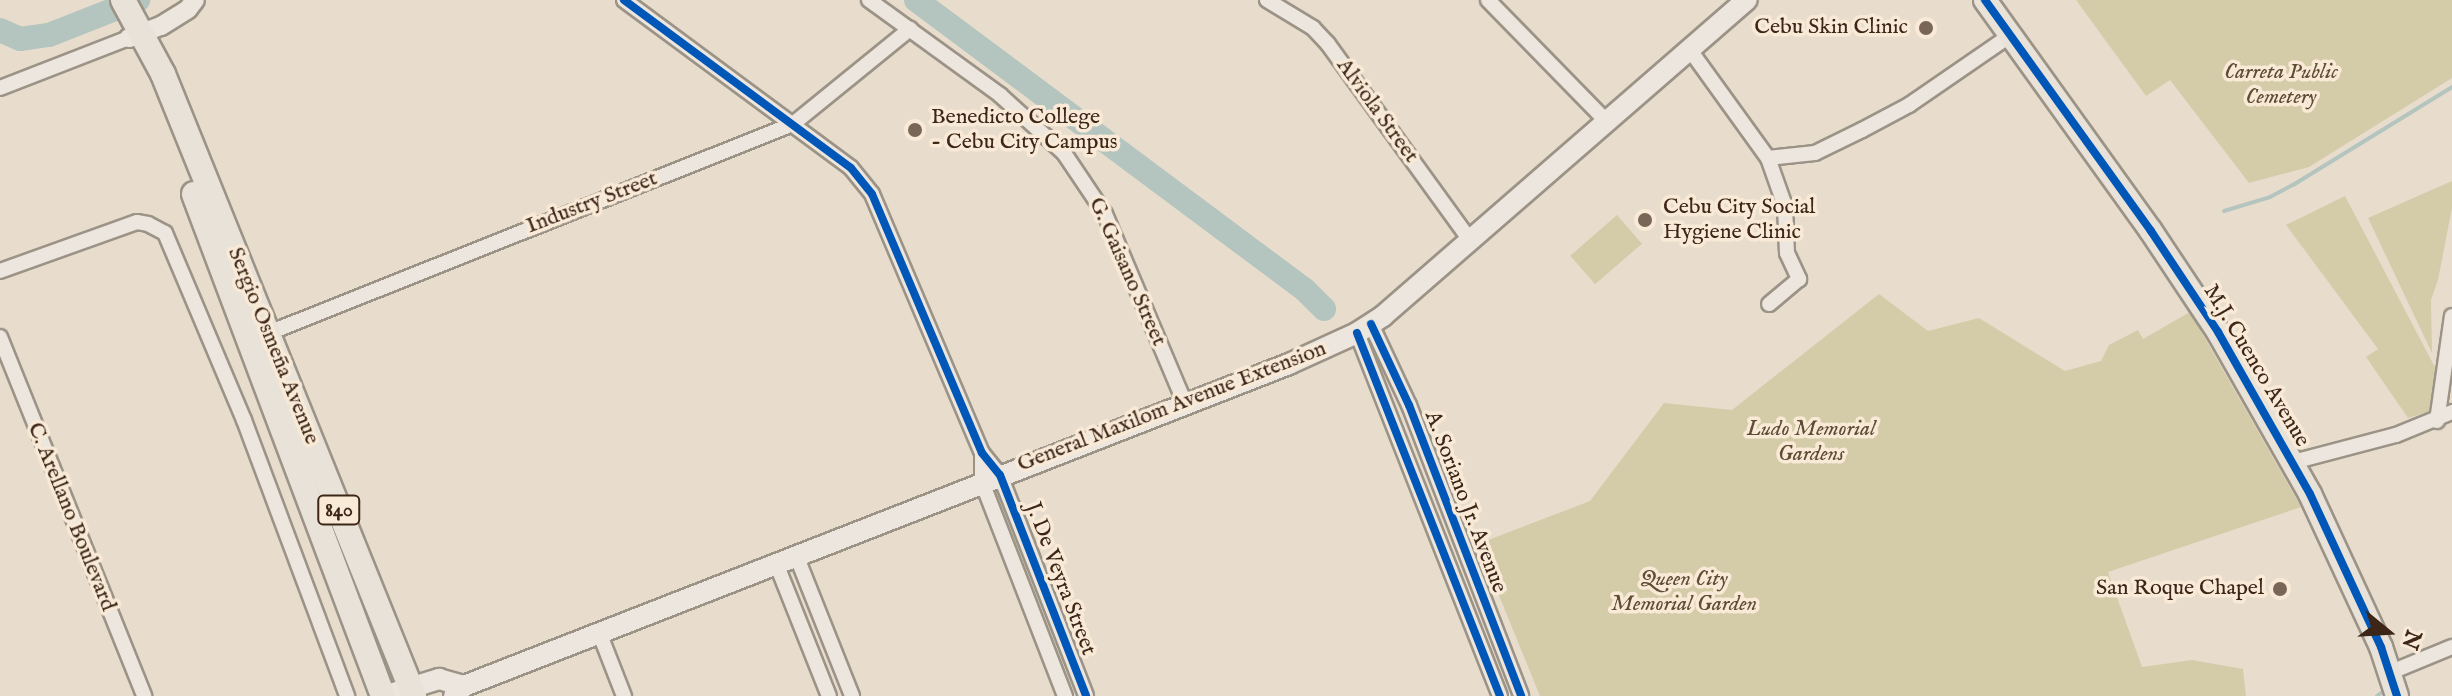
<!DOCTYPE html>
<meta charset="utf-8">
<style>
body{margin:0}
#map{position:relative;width:2452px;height:696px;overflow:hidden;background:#e8ddcc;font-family:"IM FELL English",serif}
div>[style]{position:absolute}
.green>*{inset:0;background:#d4cca9;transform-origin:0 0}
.stream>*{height:4px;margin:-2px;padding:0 2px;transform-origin:2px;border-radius:2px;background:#b4c5bf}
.river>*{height:24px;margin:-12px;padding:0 12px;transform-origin:12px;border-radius:12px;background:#b4c5bf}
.roads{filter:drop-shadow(2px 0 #9c9387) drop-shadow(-2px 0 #9c9387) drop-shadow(0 2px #9c9387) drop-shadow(0 -2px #9c9387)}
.minor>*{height:14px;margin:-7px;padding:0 7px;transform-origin:7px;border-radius:7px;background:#ece6de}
.tertiary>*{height:18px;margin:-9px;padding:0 9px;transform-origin:9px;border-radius:9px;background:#ece6de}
.secondary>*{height:20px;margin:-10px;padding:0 10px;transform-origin:10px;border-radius:10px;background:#ece6de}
.primary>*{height:22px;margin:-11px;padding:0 11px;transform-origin:11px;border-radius:11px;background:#e9e2d8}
.trunk>*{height:24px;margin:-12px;padding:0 12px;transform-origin:12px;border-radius:12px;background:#e9e2d8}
.cycleway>*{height:8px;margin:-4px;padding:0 4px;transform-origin:4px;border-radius:4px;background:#0057b8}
.dots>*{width:22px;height:22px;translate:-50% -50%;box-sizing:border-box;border:4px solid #f8ead6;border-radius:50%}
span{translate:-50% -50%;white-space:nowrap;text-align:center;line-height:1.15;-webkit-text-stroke:7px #f8ead6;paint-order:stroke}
.shield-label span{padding:2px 6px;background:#f8ead6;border:2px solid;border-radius:6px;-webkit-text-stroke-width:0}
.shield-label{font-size:20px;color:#3d2618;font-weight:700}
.poi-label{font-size:22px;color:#3d2618}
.right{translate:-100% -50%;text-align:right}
.left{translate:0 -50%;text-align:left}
.park-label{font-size:22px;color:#5f4c35;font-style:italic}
.street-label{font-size:22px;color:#3d2618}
.north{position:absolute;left:2348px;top:592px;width:80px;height:80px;-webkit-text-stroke:6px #f8ead6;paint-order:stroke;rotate:108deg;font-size:22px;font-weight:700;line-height:32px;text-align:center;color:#3d2618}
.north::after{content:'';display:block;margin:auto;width:28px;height:36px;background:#3d2618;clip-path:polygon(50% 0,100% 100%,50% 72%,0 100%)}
</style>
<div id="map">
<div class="green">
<div style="clip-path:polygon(2076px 0,2452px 0,2452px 78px,2309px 167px,2249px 183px,2170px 80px,2146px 96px)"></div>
<div style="clip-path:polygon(2452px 181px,2452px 208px,2438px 280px,2431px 300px,2432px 353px,2368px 218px)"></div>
<div style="clip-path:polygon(2345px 196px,2438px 373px,2434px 410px,2408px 418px,2366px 357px,2378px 349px,2286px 225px)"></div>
<div style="left:1617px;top:215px;width:38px;height:62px;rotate:49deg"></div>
<div style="clip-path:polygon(1879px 294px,1928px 331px,1979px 318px,2065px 371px,2101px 361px,2109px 345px,2138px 330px,2143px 339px,2190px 312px,2301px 507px,2108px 572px,2142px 667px,2192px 660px,2243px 669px,2246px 696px,1540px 696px,1478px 544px,1590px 501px,1664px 403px,1732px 410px)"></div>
</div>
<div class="stream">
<div style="left:2224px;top:211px;width:48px;rotate:-16.9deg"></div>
<div style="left:2270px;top:197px;width:26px;rotate:-28deg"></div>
<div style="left:2293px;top:185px;width:187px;rotate:-31.6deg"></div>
<div style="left:2377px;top:696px;width:5px;rotate:-37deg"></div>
</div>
<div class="river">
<div style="left:916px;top:0;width:485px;rotate:36.7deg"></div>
<div style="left:1305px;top:290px;width:27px;rotate:45deg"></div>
<div style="left:0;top:30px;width:22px;rotate:24deg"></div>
<div style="left:20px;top:39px;width:29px;rotate:-8deg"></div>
<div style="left:49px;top:35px;width:96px;rotate:-21.5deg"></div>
</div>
<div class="roads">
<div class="minor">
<div style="left:624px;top:0;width:282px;rotate:36.5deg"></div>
<div style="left:851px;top:168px;width:33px;rotate:51deg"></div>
<div style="left:872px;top:194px;width:281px;rotate:67deg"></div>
<div style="left:982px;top:453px;width:28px;rotate:51deg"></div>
<div style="left:1000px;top:475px;width:237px;rotate:68.7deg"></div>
<div style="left:869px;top:0;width:162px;rotate:35.9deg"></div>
<div style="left:1000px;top:95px;width:86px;rotate:42.2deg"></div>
<div style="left:1064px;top:153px;width:73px;rotate:56.1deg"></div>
<div style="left:1105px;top:214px;width:205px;rotate:67.1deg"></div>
<div style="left:1267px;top:0;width:54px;rotate:31.3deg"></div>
<div style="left:1313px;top:28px;width:22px;rotate:47deg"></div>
<div style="left:1328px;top:44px;width:242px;rotate:54.1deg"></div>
<div style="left:1488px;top:0;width:169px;rotate:45.7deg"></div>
<div style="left:1690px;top:50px;width:133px;rotate:54.2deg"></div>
<div style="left:1768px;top:158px;width:51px;rotate:70.5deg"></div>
<div style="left:1785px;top:206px;width:47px;rotate:87.6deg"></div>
<div style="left:1787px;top:253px;width:29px;rotate:65deg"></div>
<div style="left:1799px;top:279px;width:39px;rotate:140deg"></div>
<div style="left:0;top:88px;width:138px;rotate:-21.2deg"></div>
<div style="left:1768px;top:158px;width:47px;rotate:-6.1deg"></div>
<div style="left:1815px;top:153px;width:52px;rotate:-26.1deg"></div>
<div style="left:1862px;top:130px;width:53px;rotate:-28deg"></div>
<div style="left:1909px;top:105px;width:124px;rotate:-34.5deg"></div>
<div style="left:0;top:271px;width:145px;rotate:-19.7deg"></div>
<div style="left:137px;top:222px;width:11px;rotate:10deg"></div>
<div style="left:148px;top:224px;width:19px;rotate:28deg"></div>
<div style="left:165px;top:233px;width:203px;rotate:67.1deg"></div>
<div style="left:244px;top:420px;width:295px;rotate:69.5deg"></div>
<div style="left:1371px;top:324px;width:89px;rotate:64.9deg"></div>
<div style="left:1409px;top:405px;width:312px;rotate:68.9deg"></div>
<div style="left:1357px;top:333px;width:390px;rotate:68.5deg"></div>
<div style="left:261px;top:336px;width:573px;rotate:-21.73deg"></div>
<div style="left:793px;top:124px;width:151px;rotate:-39.1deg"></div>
<div style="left:0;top:337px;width:387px;rotate:68.1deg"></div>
<div style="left:2437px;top:421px;width:106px;rotate:-81.9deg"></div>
<div style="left:982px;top:453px;width:29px;rotate:90deg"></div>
<div style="left:982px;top:482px;width:230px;rotate:68.8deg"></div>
<div style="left:2293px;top:462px;width:106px;rotate:-14.7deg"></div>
<div style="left:2396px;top:435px;width:61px;rotate:-22.3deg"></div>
<div style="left:796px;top:555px;width:152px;rotate:68.3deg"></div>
<div style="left:776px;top:563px;width:143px;rotate:68.3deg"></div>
<div style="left:599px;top:632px;width:69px;rotate:68.7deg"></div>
<div style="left:2391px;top:672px;width:66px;rotate:-22.3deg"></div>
</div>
<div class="tertiary">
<div style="left:129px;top:38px;width:34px;rotate:-21deg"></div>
<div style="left:161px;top:26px;width:32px;rotate:-32deg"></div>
<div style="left:188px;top:9px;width:11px;rotate:-52deg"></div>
</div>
<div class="secondary">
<div style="left:384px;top:696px;width:58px;rotate:-17.2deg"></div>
<div style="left:439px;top:679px;width:26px;rotate:16deg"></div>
<div style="left:454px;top:696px;width:14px;rotate:-45deg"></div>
<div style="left:464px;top:686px;width:886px;rotate:-21.32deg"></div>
<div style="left:1289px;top:364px;width:75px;rotate:-24.5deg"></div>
<div style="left:1357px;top:333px;width:31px;rotate:-33deg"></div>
<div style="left:1383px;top:316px;width:482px;rotate:-41deg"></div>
</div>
<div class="primary">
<div style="left:1985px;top:0;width:284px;rotate:54.3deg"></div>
<div style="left:2151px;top:231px;width:121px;rotate:56.4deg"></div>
<div style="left:2218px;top:332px;width:186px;rotate:60.4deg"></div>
<div style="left:2310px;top:494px;width:169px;rotate:65.1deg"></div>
<div style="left:2381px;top:647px;width:52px;rotate:71.9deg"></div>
</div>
<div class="trunk">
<div style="left:123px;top:0;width:84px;rotate:61.6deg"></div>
<div style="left:163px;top:74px;width:671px;rotate:68.02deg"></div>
<div style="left:194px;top:194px;width:536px;rotate:69.37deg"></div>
</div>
</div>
<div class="cycleway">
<div style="left:624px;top:0;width:282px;rotate:36.5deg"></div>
<div style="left:851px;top:168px;width:33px;rotate:51deg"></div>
<div style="left:872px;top:194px;width:281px;rotate:67deg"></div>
<div style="left:982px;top:453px;width:28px;rotate:51deg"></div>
<div style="left:1000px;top:475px;width:237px;rotate:68.7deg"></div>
<div style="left:1985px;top:0;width:284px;rotate:54.3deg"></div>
<div style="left:2151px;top:231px;width:121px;rotate:56.4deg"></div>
<div style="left:2218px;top:332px;width:186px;rotate:60.4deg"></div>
<div style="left:2310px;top:494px;width:169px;rotate:65.1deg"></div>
<div style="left:2381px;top:647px;width:52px;rotate:71.9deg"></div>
<div style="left:1371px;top:324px;width:89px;rotate:64.9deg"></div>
<div style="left:1409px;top:405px;width:312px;rotate:68.9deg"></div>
<div style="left:1357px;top:333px;width:390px;rotate:68.5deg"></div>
</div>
<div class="dots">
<div style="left:1926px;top:28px;background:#796657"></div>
<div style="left:915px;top:130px;background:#796657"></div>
<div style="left:1645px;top:220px;background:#796657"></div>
<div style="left:2280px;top:589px;background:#796657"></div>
</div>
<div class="shield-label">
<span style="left:339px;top:510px">840</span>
</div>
<div class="poi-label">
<span class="right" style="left:1908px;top:28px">Cebu Skin Clinic</span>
<span class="left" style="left:931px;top:130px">Benedicto College<br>- Cebu City Campus</span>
<span class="left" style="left:1663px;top:220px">Cebu City Social<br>Hygiene Clinic</span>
<span class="right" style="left:2264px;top:589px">San Roque Chapel</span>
</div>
<div class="park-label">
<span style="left:2281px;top:85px">Carreta Public<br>Cemetery</span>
<span style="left:1811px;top:442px">Ludo Memorial<br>Gardens</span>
<span style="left:1684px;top:592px">Queen City<br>Memorial Garden</span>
</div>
<div class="street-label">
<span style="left:1377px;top:111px;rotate:54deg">Alviola Street</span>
<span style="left:592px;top:203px;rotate:-21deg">Industry Street</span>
<span style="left:1127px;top:272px;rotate:66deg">G. Gaisano Street</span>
<span style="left:273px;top:346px;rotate:68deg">Sergio Osmeña Avenue</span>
<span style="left:2256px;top:366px;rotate:59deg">M.J. Cuenco Avenue</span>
<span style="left:1172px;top:407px;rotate:-21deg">General Maxilom Avenue Extension</span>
<span style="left:1465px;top:502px;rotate:69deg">A. Soriano Jr. Avenue</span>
<span style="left:71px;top:517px;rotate:68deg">C. Arellano Boulevard</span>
<span style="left:1060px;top:579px;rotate:69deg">J. De Veyra Street</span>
</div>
<div class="north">N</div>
</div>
